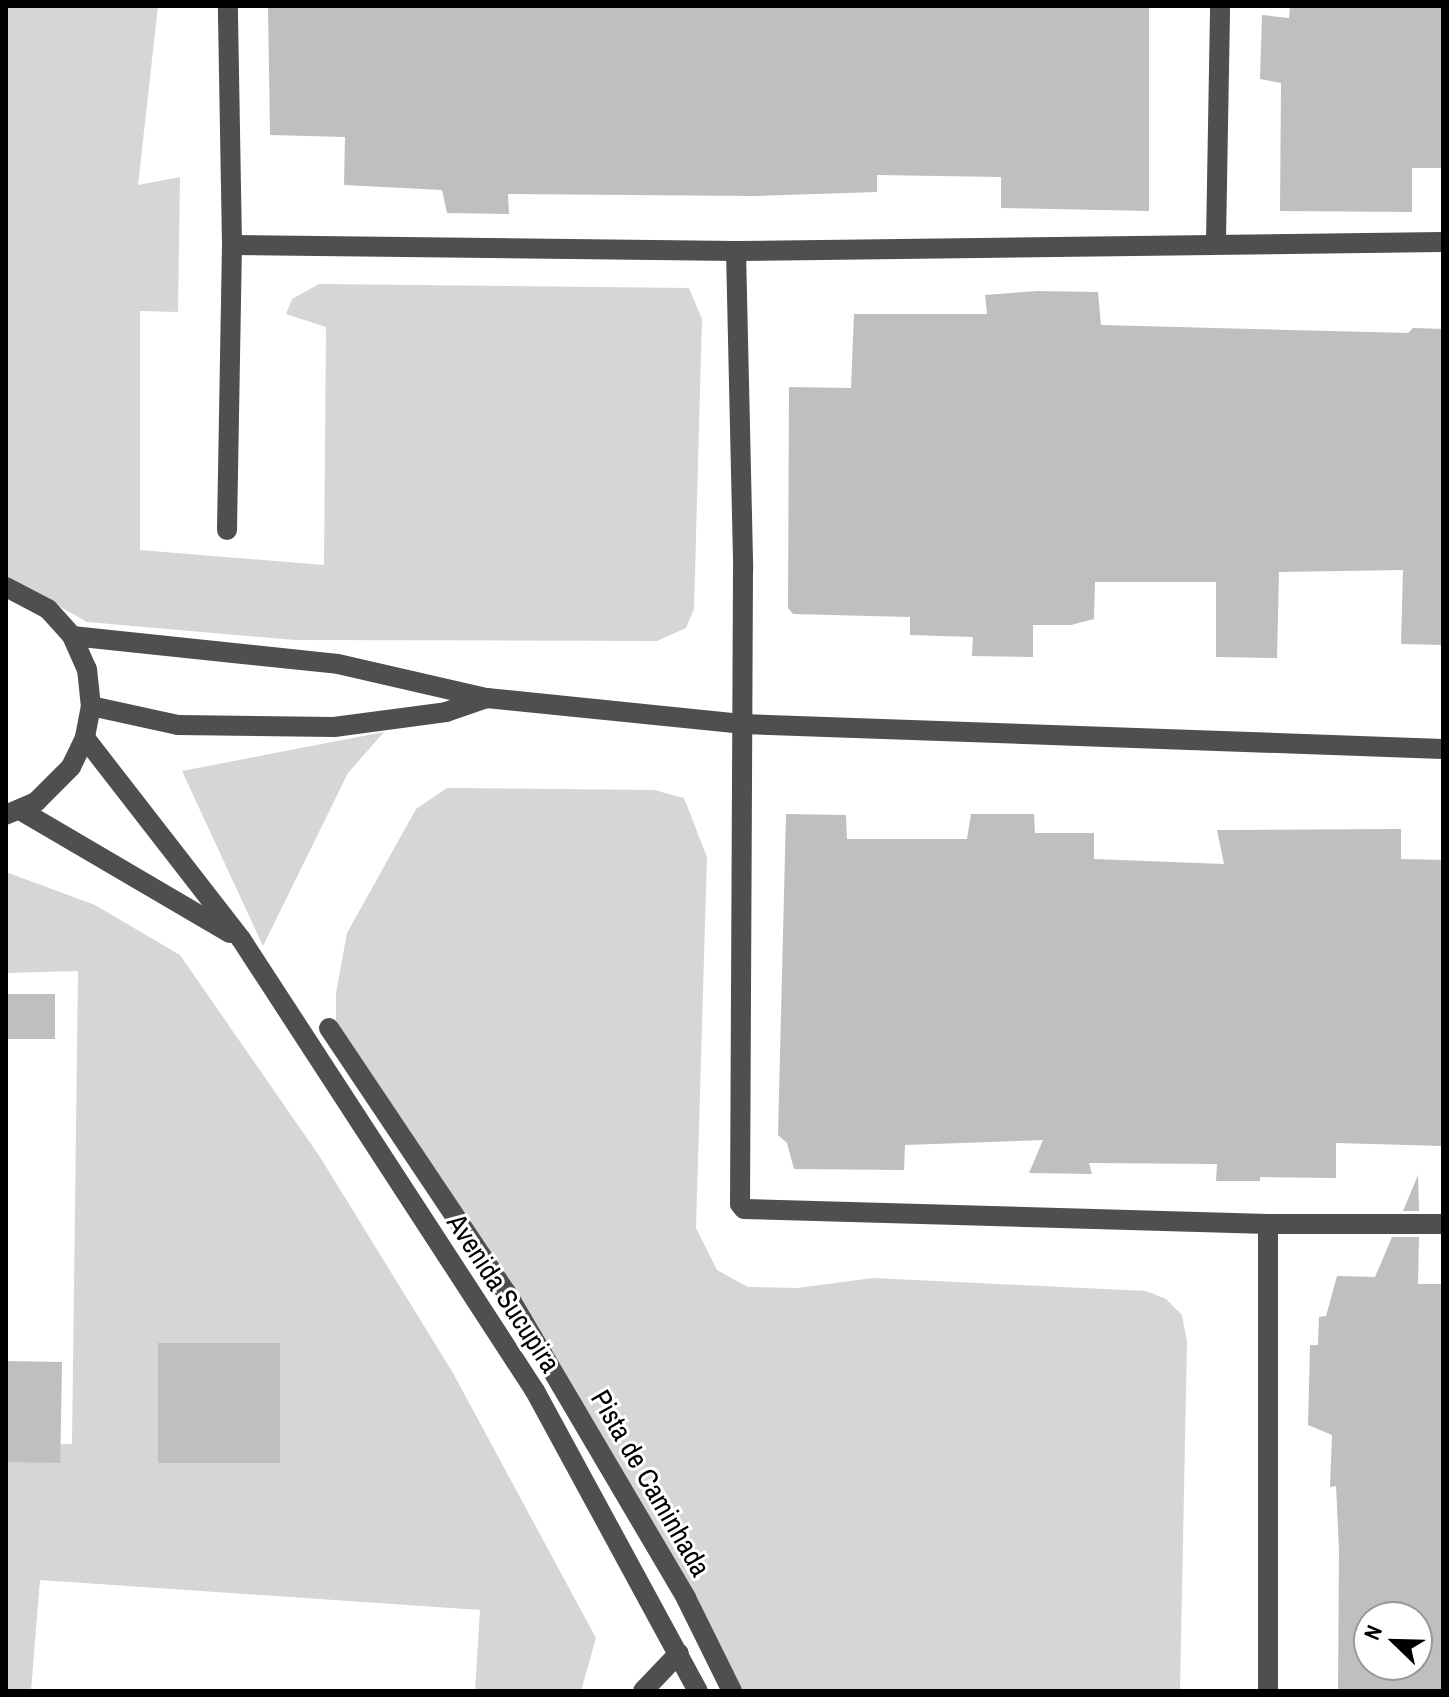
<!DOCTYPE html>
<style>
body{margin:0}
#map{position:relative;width:1449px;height:1697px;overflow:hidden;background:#fff;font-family:"Archivo Narrow",sans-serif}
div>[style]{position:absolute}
.green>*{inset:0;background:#d6d6d6}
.building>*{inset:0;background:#bfbfbf;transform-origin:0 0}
.minor>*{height:20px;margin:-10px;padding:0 10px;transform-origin:10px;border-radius:10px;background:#4f4f4f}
span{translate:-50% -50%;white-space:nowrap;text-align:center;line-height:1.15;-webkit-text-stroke:6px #fff;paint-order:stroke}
.street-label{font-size:28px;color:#000}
.frame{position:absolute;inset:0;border:8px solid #000;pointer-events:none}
.north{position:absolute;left:1353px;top:1601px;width:80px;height:80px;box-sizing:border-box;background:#fff;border:2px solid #999;border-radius:50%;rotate:293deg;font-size:22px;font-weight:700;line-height:32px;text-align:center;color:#000}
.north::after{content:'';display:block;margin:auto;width:28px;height:36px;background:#000;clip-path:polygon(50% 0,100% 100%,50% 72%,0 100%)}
</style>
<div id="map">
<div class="green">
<div style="clip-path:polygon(6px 6px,158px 6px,138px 185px,180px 177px,178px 312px,140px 311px,140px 550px,324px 565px,326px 327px,286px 314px,292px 299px,319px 284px,689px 288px,702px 319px,694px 609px,686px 628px,657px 641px,295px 640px,87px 622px,6px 576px)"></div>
<div style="clip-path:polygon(384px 732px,348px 773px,263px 946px,182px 771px)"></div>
<div style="clip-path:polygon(447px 788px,654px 790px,684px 798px,707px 857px,696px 1228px,717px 1270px,748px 1287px,797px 1288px,873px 1278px,1146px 1291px,1166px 1299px,1182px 1315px,1187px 1341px,1180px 1691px,731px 1691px,560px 1384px,336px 1038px,336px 993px,347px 933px,416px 809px)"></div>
<div style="clip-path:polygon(6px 872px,95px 905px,180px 955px,320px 1157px,453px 1373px,596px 1638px,581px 1691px,475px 1691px,480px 1610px,40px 1580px,31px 1691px,6px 1691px,6px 1445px,72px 1444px,78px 971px,6px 973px)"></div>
</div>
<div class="building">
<div style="clip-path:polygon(268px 6px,1149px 6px,1149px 211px,1001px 208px,1001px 177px,877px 175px,877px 192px,754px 196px,508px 194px,509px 214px,447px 213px,442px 190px,344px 185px,345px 137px,270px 135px)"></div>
<div style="clip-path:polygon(1290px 6px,1443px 6px,1443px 168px,1412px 168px,1412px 212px,1280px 211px,1281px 83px,1260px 79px,1262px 15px,1289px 18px)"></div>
<div style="clip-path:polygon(1037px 291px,1098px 292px,1101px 325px,1408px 333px,1413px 328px,1443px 329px,1443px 645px,1401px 644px,1403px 570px,1279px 572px,1277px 658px,1216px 657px,1216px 582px,1095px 582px,1094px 619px,1071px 625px,1033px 625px,1033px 657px,972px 656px,973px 637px,910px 635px,910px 617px,793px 614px,788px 608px,789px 387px,851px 388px,854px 314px,987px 314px,985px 295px)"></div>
<div style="clip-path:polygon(786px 814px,846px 815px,847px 839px,967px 839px,971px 814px,1034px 814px,1035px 833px,1094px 833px,1094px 859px,1224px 864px,1217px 830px,1401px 829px,1401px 859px,1443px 860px,1443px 1146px,1336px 1143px,1336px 1178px,1260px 1177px,1260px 1181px,1216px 1181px,1217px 1164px,1089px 1163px,1092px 1174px,1029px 1173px,1043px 1140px,905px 1145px,904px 1170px,794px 1169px,787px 1143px,778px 1135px)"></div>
<div style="left:6px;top:994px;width:49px;height:45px"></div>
<div style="clip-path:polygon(1418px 1175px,1419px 1211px,1403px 1211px)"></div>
<div style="clip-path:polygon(evenodd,1392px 1237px,1419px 1237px,1418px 1284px,1443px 1284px,1443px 1691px,1338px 1691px,1339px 1550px,1336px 1486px,1330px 1487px,1332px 1435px,1308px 1425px,1310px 1345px,1318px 1345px,1319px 1317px,1326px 1316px,1337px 1276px,1375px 1277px,1392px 1237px,1369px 1617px,1417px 1617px,1417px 1665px,1369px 1665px,1369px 1617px)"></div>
<div style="left:158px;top:1343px;width:122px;height:120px"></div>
<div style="left:6px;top:1361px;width:56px;height:101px;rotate:1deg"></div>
</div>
<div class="minor">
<div style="left:1216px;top:241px;width:235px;rotate:-89deg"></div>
<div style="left:232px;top:245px;width:504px;rotate:0.68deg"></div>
<div style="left:736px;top:251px;width:707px;rotate:-0.73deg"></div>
<div style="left:736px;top:251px;width:319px;rotate:88.7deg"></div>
<div style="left:743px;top:570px;width:634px;rotate:90.27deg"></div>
<div style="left:740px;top:1204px;width:6px;rotate:51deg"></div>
<div style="left:744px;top:1209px;width:524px;rotate:1.64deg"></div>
<div style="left:1268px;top:1224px;width:467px;rotate:90deg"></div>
<div style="left:227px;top:530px;width:285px;rotate:-89deg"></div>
<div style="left:232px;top:245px;width:239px;rotate:-91deg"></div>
<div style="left:6px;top:587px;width:47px;rotate:27.6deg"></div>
<div style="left:48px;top:609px;width:36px;rotate:48deg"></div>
<div style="left:72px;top:636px;width:36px;rotate:66deg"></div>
<div style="left:87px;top:669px;width:37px;rotate:84deg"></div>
<div style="left:91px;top:706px;width:33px;rotate:101deg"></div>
<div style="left:85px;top:738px;width:32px;rotate:116deg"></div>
<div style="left:71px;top:767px;width:49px;rotate:135deg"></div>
<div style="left:36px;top:802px;width:33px;rotate:157deg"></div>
<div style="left:72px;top:636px;width:267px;rotate:6deg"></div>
<div style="left:338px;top:664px;width:153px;rotate:12.9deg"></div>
<div style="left:487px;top:698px;width:256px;rotate:5.8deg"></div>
<div style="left:742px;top:724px;width:701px;rotate:2.04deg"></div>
<div style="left:91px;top:706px;width:89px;rotate:12.3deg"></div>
<div style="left:178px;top:725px;width:156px;rotate:0.7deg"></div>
<div style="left:334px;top:727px;width:113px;rotate:-7.6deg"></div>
<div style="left:446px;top:712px;width:43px;rotate:-18.9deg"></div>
<div style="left:85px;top:738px;width:254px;rotate:52.2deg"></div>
<div style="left:241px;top:939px;width:539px;rotate:56.96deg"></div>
<div style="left:535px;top:1391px;width:341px;rotate:61.5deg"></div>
<div style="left:20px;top:810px;width:243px;rotate:30.4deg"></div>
<div style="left:329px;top:1028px;width:318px;rotate:56.2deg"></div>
<div style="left:506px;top:1292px;width:355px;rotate:59.5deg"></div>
<div style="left:686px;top:1598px;width:104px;rotate:63.7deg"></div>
<div style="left:1268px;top:1224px;width:175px"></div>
<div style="left:643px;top:1691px;width:52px;rotate:-46.5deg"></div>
</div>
<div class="street-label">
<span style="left:504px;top:1293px;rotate:57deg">Avenida Sucupira</span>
<span style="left:651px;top:1483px;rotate:60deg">Pista de Caminhada</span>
</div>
<div class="frame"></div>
<div class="north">N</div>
</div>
